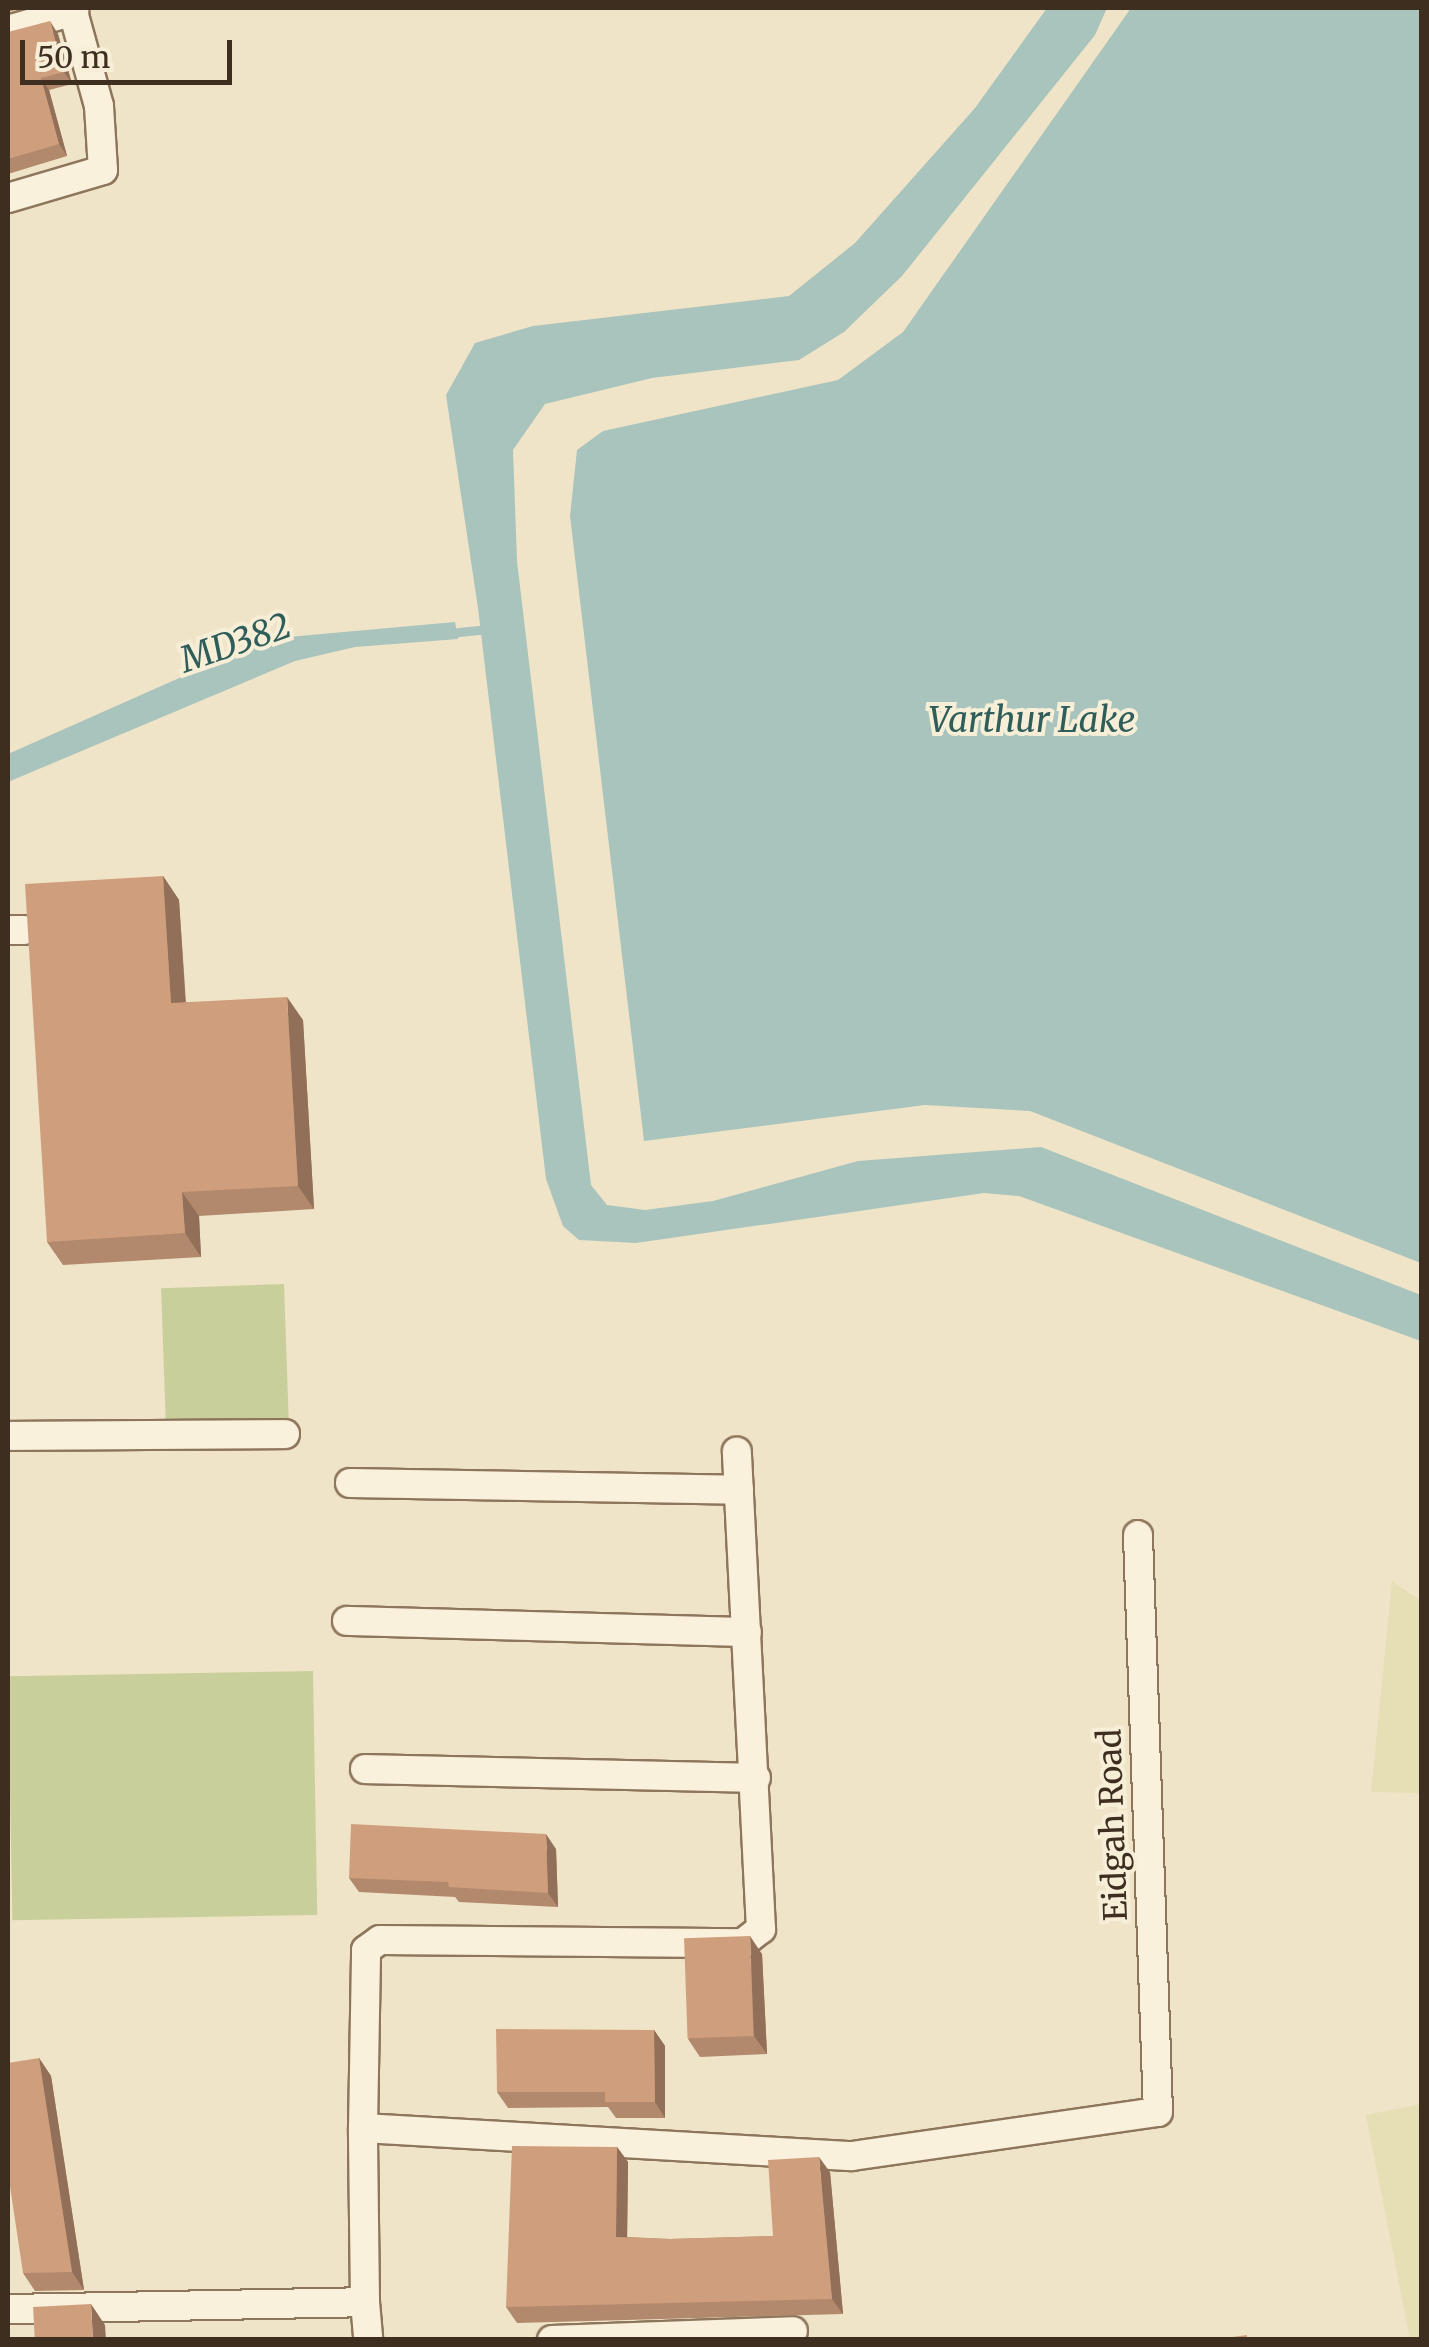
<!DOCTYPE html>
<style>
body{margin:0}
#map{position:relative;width:1429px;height:2347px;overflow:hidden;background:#f0e4c8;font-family:Merriweather,serif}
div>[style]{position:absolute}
.farmland>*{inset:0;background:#e6deb5}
.green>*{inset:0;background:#c9cf9b;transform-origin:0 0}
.water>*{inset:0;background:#a9c4bc}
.stream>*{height:9px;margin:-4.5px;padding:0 4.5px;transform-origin:4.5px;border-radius:4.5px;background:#a9c4bc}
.roads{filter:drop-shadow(2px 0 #8d765c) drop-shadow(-2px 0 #8d765c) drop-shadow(0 2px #8d765c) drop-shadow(0 -2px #8d765c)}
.minor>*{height:28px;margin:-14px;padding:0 14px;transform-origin:14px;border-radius:14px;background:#faf1dc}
.wall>*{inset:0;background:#b2896c}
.shaded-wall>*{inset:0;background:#916f58}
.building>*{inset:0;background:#cf9f7d;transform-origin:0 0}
span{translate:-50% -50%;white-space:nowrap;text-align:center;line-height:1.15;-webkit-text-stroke:8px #f7eed8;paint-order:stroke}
.street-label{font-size:32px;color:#3d2e20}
.water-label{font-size:35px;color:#2f5d5a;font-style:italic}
.frame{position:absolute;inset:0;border:10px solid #3d2e20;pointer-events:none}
.scale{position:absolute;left:20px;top:40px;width:212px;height:45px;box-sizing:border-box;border:5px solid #3d2e20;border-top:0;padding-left:12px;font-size:30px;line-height:35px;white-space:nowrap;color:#3d2e20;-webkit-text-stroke:8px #f7eed8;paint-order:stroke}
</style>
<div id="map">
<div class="farmland">
<div style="clip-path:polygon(1392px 1581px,1421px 1601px,1421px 1793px,1371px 1792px)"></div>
<div style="clip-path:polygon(1421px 2104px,1421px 2339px,1410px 2339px,1366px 2115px)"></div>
</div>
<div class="green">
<div style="left:284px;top:1284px;width:144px;height:123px;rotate:88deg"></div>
<div style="left:313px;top:1671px;width:244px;height:305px;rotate:89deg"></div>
</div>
<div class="water">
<div style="clip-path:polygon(1047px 8px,1107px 8px,1095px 35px,902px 276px,844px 332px,799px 360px,652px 378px,545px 404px,513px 450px,517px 561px,591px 1185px,607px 1205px,645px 1210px,713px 1201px,858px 1161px,1041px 1147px,1421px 1295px,1421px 1341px,1019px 1196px,984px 1193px,636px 1243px,579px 1240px,563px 1226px,546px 1179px,478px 608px,446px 395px,475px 343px,533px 326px,789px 296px,855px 243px,975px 108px)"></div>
<div style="clip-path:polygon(1131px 8px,1421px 8px,1421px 1263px,1030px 1111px,925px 1105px,644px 1141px,570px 516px,577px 450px,603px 431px,838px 380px,903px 332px)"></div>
<div style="clip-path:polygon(455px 622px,458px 639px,355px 647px,295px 661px,8px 782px,8px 754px,240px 651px,277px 638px)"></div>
</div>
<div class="stream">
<div style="left:449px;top:633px;width:40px;rotate:-5.7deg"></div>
</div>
<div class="roads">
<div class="minor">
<div style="left:8px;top:30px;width:69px;rotate:-16.1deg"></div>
<div style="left:8px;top:198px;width:99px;rotate:-16.4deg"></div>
<div style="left:103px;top:170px;width:64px;rotate:-93.6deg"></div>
<div style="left:99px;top:106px;width:102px;rotate:-105.4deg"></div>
<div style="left:8px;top:930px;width:16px"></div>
<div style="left:8px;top:1436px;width:277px;rotate:-0.4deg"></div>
<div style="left:350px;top:1483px;width:389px;rotate:1deg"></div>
<div style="left:347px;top:1621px;width:400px;rotate:1.6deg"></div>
<div style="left:365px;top:1769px;width:391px;rotate:1.3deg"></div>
<div style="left:363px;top:2128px;width:178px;rotate:-89deg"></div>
<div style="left:366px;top:1950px;width:17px;rotate:-36deg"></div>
<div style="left:380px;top:1940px;width:363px;rotate:0.5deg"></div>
<div style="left:743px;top:1943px;width:23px;rotate:-38deg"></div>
<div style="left:761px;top:1929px;width:478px;rotate:-92.9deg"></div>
<div style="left:365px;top:2302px;width:174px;rotate:-90.7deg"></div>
<div style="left:363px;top:2128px;width:490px;rotate:3.3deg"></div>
<div style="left:852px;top:2156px;width:309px;rotate:-8.2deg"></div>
<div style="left:1158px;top:2112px;width:577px;rotate:-91.99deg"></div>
<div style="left:8px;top:2309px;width:357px;rotate:-1.1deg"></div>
<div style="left:365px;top:2302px;width:38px;rotate:85deg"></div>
<div style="left:552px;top:2340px;width:241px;rotate:-2.1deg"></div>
</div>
</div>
<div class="wall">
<div style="clip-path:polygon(8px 8px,23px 8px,8px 12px)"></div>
<div style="clip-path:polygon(8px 32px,58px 34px,72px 84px,49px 90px,67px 156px,8px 174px)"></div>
<div style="clip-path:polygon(163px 876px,179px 900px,186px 1002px,303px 1020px,314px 1209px,199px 1216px,201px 1257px,63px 1265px,47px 1242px)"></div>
<div style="clip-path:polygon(556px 1849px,558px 1907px,459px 1902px,455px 1897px,359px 1892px,349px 1878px)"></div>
<div style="clip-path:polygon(762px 1954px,767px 2054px,700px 2057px,688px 2039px)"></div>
<div style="clip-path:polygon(654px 2030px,665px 2046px,665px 2118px,616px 2118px,608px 2107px,508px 2108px,497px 2092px)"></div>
<div style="clip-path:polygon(39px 2058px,51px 2076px,84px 2290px,35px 2291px,23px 2273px)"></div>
<div style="clip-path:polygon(617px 2147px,628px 2162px,627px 2237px,670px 2239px,773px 2236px,830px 2172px,843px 2314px,517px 2323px,506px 2307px)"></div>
</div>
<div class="shaded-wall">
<div style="clip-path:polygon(50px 21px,58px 34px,72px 84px,64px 72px)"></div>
<div style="clip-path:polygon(41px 78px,49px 90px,67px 156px,59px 144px)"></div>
<div style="clip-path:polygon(163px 876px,179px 900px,187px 1026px,171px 1003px)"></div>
<div style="clip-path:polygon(287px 997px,303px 1020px,314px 1209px,298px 1186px)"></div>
<div style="clip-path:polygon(182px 1192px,199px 1216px,201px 1257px,185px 1233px)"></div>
<div style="clip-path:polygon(546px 1834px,556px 1849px,558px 1907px,548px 1893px)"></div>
<div style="clip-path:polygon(750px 1936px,762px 1954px,767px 2054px,754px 2036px)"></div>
<div style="clip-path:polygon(654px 2030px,665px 2046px,665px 2118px,655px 2102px)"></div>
<div style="clip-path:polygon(39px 2058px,51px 2076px,84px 2290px,72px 2272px)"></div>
<div style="clip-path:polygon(617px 2147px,628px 2162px,627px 2252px,616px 2237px)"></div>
<div style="clip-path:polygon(819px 2157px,830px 2172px,843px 2314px,832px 2299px)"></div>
<div style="clip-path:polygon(91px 2304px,105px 2325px,106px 2340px,93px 2340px)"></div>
</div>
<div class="building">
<div style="clip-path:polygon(50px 21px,64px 72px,41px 78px,59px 144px,8px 159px,8px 32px)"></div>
<div style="clip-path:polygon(163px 876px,171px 1003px,287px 997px,298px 1186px,182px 1192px,185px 1233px,47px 1242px,25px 884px)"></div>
<div style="clip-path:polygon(351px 1824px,546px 1834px,548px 1893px,449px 1887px,448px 1882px,349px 1878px)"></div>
<div style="left:750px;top:1936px;width:100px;height:66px;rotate:88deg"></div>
<div style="clip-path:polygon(496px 2029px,654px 2030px,655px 2102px,605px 2102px,605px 2092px,497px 2092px)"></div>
<div style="clip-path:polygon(39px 2058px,72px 2272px,23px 2273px,8px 2173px,8px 2063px)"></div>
<div style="clip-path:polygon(512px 2146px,617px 2147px,616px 2237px,670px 2239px,773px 2236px,768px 2160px,819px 2157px,832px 2299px,506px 2307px)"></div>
<div style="left:91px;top:2304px;width:36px;height:58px;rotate:87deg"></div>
<div style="clip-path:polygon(1247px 2335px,1247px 2340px,1211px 2340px)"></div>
<div style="clip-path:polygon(610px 2337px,611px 2340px,558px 2339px)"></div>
</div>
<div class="street-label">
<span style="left:1113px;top:1825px;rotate:-92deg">Eidgah Road</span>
</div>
<div class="water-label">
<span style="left:235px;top:643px;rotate:-19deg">MD382</span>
<span style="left:1032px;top:720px">Varthur Lake</span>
</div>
<div class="frame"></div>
<div class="scale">50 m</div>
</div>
